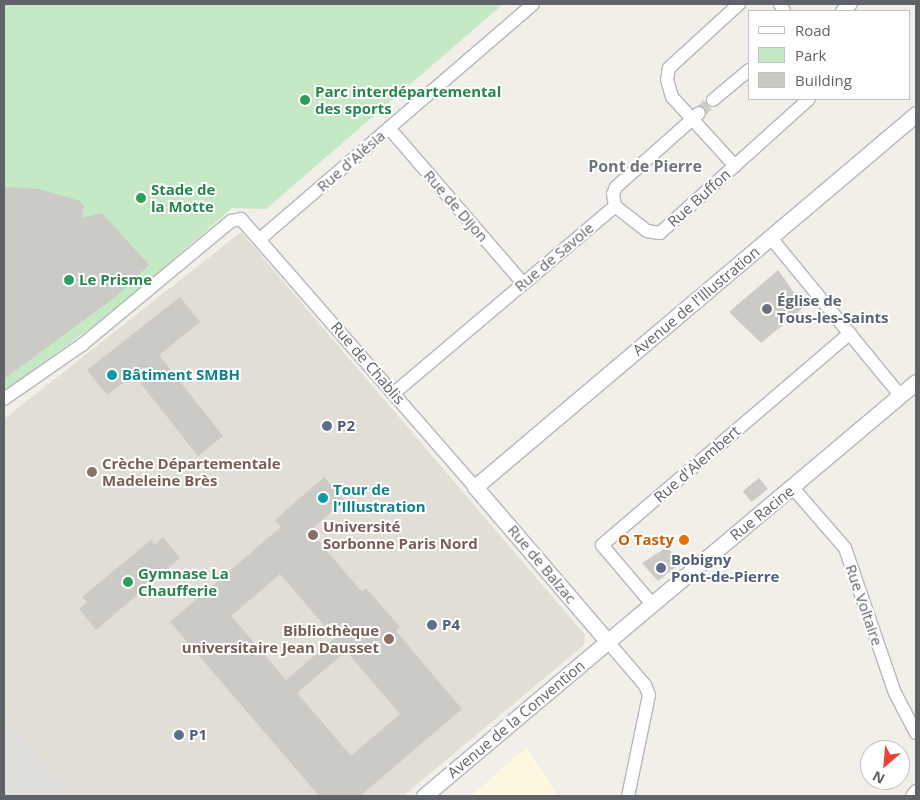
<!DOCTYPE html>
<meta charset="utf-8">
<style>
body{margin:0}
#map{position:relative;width:920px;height:800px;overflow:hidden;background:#f1efe8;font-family:"Open Sans",sans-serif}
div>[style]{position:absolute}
.commercial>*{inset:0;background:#fef7e0}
.industrial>*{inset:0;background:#e0deda}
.education>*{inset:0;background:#e1ded6}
.green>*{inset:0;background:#c5e8c5}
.building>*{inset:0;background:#cccac5;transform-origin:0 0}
.minor-tunnel>*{height:12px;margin-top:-6px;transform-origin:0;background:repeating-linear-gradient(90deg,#ccccc8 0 12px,transparent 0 18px)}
.roads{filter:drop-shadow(1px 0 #b5b8bc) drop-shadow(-1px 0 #b5b8bc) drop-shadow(0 1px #b5b8bc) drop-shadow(0 -1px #b5b8bc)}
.minor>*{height:12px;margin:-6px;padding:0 6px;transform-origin:6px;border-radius:6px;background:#fff}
.tertiary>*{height:15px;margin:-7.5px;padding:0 7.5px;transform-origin:7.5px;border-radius:7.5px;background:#fff}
.dots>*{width:14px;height:14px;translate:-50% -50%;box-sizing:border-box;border:2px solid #fff;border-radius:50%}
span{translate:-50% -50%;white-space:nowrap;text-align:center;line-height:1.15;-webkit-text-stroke:4px #fff;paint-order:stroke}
.leisure-label{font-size:15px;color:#27864d;font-weight:700}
.left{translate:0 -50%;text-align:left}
.street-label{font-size:15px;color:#5f6368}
.worship-label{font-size:15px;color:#5b616d;font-weight:700}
.culture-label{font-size:15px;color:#0d838f;font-weight:700}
.service-label{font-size:15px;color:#4e5e75;font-weight:700}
.education-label{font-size:15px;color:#785e54;font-weight:700}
.right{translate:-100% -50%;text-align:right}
.food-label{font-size:15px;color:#c56008;font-weight:700}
.neighbourhood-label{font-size:16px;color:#70757a;font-weight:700}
.frame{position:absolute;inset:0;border:5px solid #5f6368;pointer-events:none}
.legend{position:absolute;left:748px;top:10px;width:162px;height:90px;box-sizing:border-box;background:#fff;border:1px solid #bfc1c3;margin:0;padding:6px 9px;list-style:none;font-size:15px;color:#5f6368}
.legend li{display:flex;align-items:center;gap:10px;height:25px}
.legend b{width:25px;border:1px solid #bfc1c3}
.north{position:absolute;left:860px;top:740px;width:50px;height:50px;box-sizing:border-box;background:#fff;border:1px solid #bfc1c3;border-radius:50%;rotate:207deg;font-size:14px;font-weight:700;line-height:20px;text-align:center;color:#5f6368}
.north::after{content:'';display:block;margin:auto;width:18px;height:22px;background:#ea4335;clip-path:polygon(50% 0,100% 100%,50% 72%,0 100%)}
</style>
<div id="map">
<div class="commercial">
<div style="clip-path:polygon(527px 747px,558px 796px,471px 796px)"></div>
</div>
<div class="industrial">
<div style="clip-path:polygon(4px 715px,73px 796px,4px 796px)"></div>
</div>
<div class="education">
<div style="clip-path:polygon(241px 232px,585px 635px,584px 645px,403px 796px,73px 796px,4px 715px,4px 419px)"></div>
</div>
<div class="green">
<div style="clip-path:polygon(4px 4px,503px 4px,266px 209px,232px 208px,120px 306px,4px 392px)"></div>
</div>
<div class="building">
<div style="clip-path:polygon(4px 187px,39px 189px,80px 201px,84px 206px,82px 218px,102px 213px,149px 265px,114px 298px,4px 379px)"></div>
<div style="clip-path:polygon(778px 270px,804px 307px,761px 343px,729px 312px)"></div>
<div style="clip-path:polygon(180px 297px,200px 322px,159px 355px,223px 436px,198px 456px,134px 375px,107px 395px,87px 370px)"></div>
<div style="clip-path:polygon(evenodd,324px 477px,344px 500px,310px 531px,362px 592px,366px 588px,400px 627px,396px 631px,462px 709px,360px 796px,319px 796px,170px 622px,281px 527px,275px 520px,324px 477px,280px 574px,335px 638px,286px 680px,231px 616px,280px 574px,324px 477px,346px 651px,400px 714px,351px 756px,297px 693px,346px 651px)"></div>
<div style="left:759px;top:478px;width:14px;height:21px;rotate:51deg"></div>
<div style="clip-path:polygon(163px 537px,180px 558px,96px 630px,79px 609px,87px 602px,82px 597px,151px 540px,155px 544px)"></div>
<div style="clip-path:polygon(667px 547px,681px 563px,658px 581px,642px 563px)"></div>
</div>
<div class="minor-tunnel">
<div style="left:699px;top:113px;width:19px;rotate:-43deg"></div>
</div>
<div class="roads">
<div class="minor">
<div style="left:780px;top:4px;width:8px;rotate:60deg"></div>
<div style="left:842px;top:11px;width:11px;rotate:-38deg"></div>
<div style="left:713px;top:100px;width:47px;rotate:-39.8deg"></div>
<div style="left:389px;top:128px;width:205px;rotate:49.2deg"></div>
<div style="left:735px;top:166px;width:93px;rotate:-132.4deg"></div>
<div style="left:672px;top:97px;width:18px;rotate:-106deg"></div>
<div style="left:667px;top:80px;width:12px;rotate:-81deg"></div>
<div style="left:669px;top:68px;width:95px;rotate:-42.4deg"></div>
<div style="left:615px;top:206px;width:41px;rotate:38deg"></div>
<div style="left:647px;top:231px;width:13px;rotate:9deg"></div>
<div style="left:660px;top:233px;width:200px;rotate:-42deg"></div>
<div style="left:615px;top:206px;width:12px;rotate:-99deg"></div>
<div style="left:613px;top:194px;width:8px;rotate:-67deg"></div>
<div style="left:616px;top:187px;width:111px;rotate:-41.7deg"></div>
<div style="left:771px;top:238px;width:203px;rotate:50.6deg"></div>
<div style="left:260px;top:239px;width:360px;rotate:-40.7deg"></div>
<div style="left:394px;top:393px;width:289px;rotate:-40.2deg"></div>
<div style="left:4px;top:399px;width:96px;rotate:-34.8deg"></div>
<div style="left:83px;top:344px;width:192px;rotate:-39.7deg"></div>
<div style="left:231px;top:221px;width:10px;rotate:-11deg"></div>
<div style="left:241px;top:219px;width:356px;rotate:48.9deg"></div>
<div style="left:793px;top:488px;width:79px;rotate:49.1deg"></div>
<div style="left:845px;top:548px;width:153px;rotate:71deg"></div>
<div style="left:895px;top:693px;width:45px;rotate:62.3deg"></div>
<div style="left:652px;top:604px;width:77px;rotate:-130.3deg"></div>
<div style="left:602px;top:545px;width:326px;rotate:-40.5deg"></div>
<div style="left:608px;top:642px;width:57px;rotate:49.3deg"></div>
<div style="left:645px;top:685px;width:11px;rotate:68deg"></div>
<div style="left:649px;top:695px;width:103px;rotate:101.7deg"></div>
<div style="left:912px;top:796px;width:6px;rotate:-51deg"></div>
</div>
<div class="tertiary">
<div style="left:608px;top:642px;width:204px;rotate:-130.6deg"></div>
<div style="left:475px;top:487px;width:578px;rotate:-40.22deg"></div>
<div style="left:424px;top:796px;width:643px;rotate:-40.08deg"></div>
</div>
</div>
<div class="dots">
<div style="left:305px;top:100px;background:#2e9e5b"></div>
<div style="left:141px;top:198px;background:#2e9e5b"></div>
<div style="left:69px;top:280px;background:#2e9e5b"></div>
<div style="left:767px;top:309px;background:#6b7280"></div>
<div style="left:112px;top:375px;background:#0f9aa8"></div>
<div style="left:327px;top:426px;background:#5c6f8a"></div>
<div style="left:92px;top:472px;background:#8d6e63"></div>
<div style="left:323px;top:498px;background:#0f9aa8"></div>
<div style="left:313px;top:535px;background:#8d6e63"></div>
<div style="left:684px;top:540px;background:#e8710a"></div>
<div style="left:661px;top:568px;background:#5c6f8a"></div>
<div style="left:128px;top:582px;background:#2e9e5b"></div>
<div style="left:432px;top:625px;background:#5c6f8a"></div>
<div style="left:389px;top:639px;background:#8d6e63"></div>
<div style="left:179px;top:735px;background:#5c6f8a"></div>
</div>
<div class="leisure-label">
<span class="left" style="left:315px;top:100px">Parc interdépartemental<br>des sports</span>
<span class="left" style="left:151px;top:198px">Stade de<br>la Motte</span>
<span class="left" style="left:79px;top:280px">Le Prisme</span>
<span class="left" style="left:138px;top:582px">Gymnase La<br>Chaufferie</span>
</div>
<div class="street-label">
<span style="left:351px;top:161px;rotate:-41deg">Rue d'Alésia</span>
<span style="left:699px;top:198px;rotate:-42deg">Rue Buffon</span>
<span style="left:456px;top:206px;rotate:49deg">Rue de Dijon</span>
<span style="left:554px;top:257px;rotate:-40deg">Rue de Savoie</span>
<span style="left:696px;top:301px;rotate:-40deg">Avenue de l'Illustration</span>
<span style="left:368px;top:363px;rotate:49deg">Rue de Chablis</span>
<span style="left:697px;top:464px;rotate:-41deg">Rue d'Alembert</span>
<span style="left:762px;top:513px;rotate:-39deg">Rue Racine</span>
<span style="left:542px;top:564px;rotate:50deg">Rue de Balzac</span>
<span style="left:864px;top:605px;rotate:71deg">Rue Voltaire</span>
<span style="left:516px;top:719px;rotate:-40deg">Avenue de la Convention</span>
</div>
<div class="worship-label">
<span class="left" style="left:777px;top:309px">Église de<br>Tous-les-Saints</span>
</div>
<div class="culture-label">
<span class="left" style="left:122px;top:375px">Bâtiment SMBH</span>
<span class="left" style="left:333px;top:498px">Tour de<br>l'Illustration</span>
</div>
<div class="service-label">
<span class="left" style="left:337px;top:426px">P2</span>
<span class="left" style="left:671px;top:568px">Bobigny<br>Pont-de-Pierre</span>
<span class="left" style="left:442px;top:625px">P4</span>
<span class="left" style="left:189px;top:735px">P1</span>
</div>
<div class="education-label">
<span class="left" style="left:102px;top:472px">Crèche Départementale<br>Madeleine Brès</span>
<span class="left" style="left:323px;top:535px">Université<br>Sorbonne Paris Nord</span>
<span class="right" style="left:379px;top:639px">Bibliothèque<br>universitaire Jean Dausset</span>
</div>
<div class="food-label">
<span class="right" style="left:674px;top:540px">O Tasty</span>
</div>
<div class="neighbourhood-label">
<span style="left:645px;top:166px">Pont de Pierre</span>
</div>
<div class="frame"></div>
<ul class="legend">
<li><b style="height:6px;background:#fff"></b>Road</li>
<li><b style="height:14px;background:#c5e8c5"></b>Park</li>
<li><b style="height:14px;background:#cccac5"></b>Building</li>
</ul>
<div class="north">N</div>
</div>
